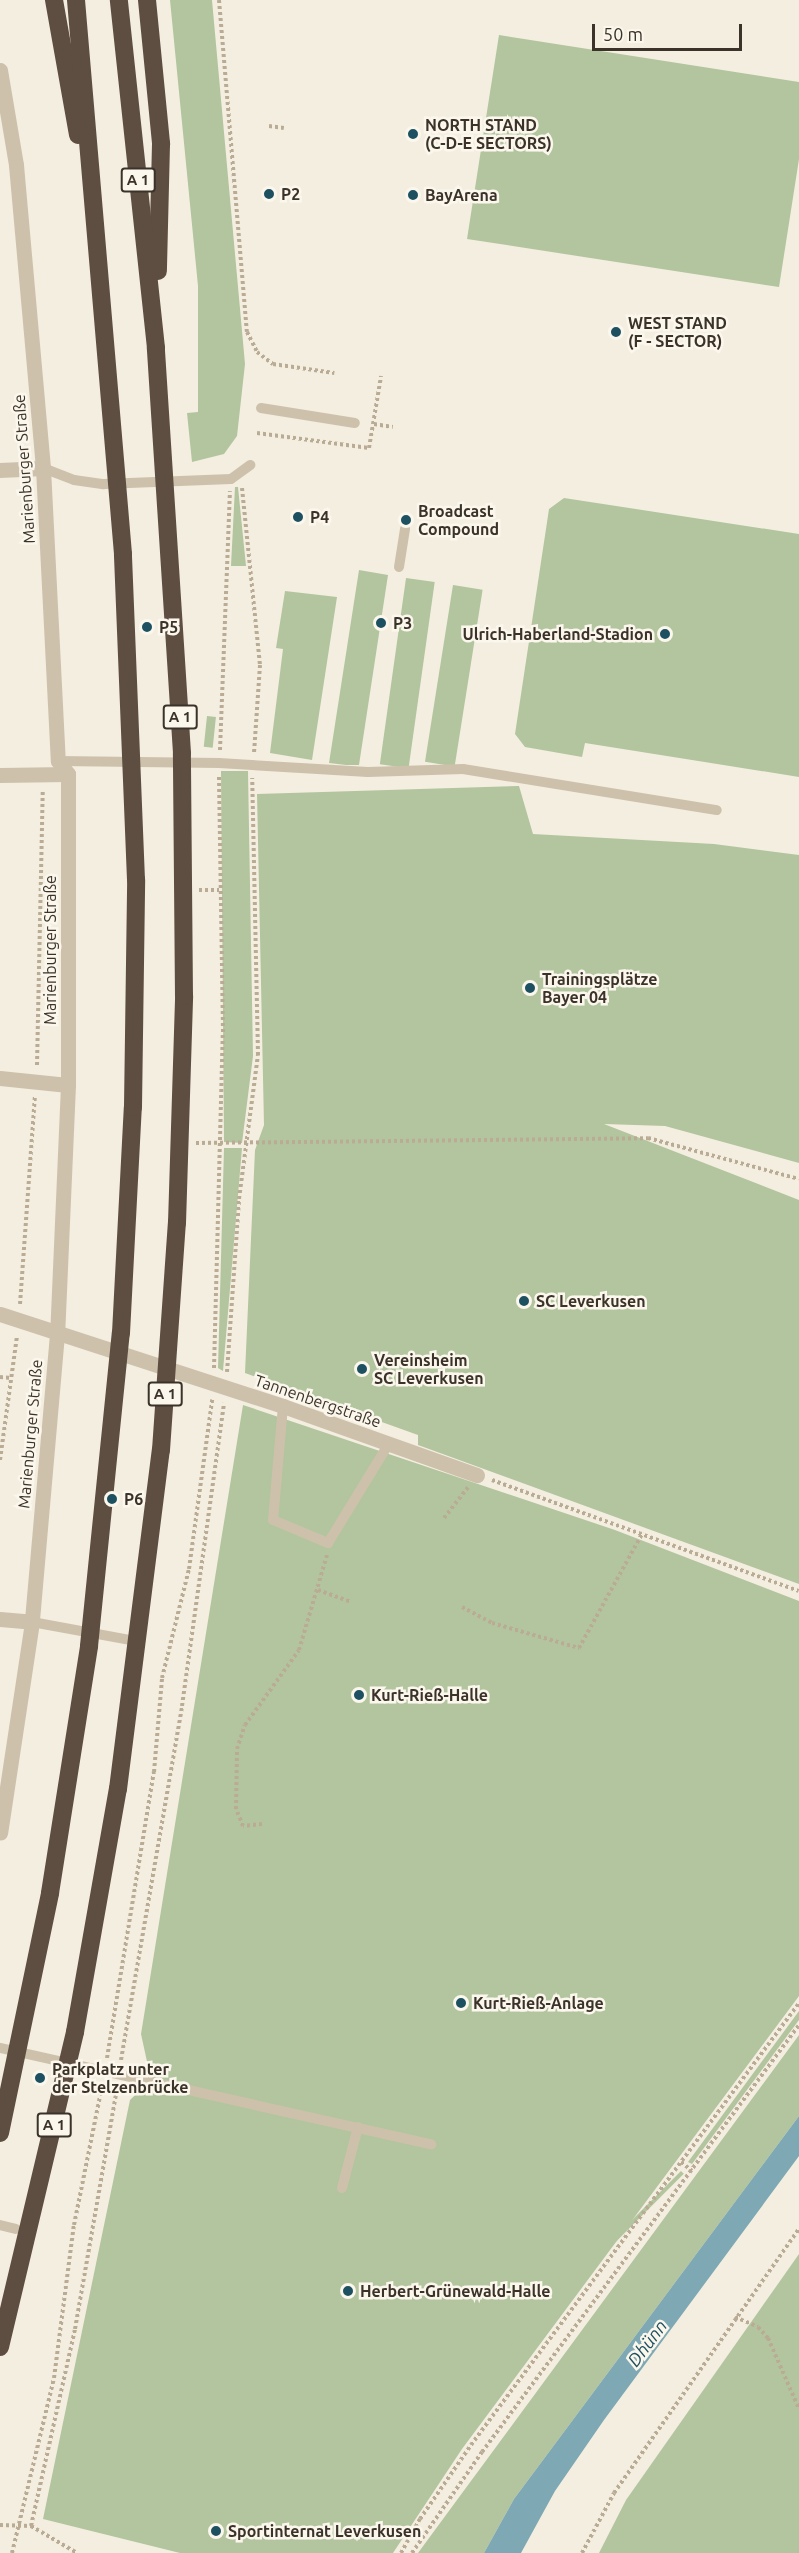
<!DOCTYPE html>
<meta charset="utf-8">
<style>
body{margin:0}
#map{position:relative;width:799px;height:2553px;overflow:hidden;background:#f4eee0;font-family:Ubuntu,sans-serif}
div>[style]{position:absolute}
.green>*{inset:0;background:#b2c59f;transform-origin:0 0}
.water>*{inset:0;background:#7ea8b3}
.path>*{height:4px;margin-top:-2px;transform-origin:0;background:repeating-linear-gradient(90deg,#baab95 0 3px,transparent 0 6px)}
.lane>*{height:10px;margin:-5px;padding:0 5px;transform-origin:5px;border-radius:5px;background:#cec1ab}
.street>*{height:15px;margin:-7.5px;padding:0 7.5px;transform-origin:7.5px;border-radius:7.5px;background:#cec1ab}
.highway>*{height:18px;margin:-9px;padding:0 9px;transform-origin:9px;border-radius:9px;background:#5d4e41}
.dots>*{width:16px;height:16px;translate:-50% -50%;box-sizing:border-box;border:3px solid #fbf7ed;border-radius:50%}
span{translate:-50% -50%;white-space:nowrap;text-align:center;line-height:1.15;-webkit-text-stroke:5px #fbf7ed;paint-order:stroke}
.shield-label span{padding:2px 4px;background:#fbf7ed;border:2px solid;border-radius:4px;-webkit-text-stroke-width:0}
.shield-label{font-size:15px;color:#3b332a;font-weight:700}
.poi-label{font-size:16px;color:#3b332a;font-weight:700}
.left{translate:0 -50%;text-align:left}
.right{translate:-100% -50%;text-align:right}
.street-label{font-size:16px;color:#3b332a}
.water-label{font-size:18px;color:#1d5060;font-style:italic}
.scale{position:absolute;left:592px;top:24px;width:150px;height:27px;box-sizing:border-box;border:3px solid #3b332a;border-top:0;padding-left:8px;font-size:18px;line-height:21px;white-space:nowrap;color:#3b332a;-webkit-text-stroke:4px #fbf7ed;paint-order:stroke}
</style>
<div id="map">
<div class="green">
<div style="clip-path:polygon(170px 0,212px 0,245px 364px,237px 436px,224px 454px,192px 462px,187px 413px,198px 412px,198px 286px)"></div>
<div style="clip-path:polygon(499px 35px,799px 82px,799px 159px,779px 287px,467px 239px)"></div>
<div style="clip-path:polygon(235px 487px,238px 487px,246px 566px,231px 566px)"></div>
<div style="clip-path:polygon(564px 498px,799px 534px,799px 777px,585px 743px,582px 757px,525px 747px,515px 734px,549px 509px)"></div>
<div style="clip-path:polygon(359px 570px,388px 575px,359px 765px,346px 765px,329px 763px)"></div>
<div style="left:406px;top:578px;width:29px;height:188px;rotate:8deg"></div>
<div style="left:453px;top:585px;width:30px;height:179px;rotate:9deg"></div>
<div style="clip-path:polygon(285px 591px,337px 597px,312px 760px,270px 753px,283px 649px,276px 648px)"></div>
<div style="left:207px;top:716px;width:9px;height:31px;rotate:6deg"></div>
<div style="clip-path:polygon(221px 771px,248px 771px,253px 1056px,242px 1143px,224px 1142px)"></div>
<div style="clip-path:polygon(519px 786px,533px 834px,714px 844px,799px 855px,799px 1163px,665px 1126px,604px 1124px,799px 1200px,799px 1584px,418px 1445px,418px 1435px,245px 1373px,255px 1150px,264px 1125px,257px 794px)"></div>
<div style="clip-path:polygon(224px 1148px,242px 1148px,223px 1371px,218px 1368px)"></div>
<div style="clip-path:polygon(243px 1405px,615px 1530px,799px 1601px,799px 1996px,462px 2449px,393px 2553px,180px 2553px,43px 2519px,130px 2100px,151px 2080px,141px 2034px)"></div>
<div style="clip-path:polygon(799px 2011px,799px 2020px,692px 2164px,688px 2162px)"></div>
<div style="clip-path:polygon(799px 2035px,799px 2116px,514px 2499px,484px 2553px,418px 2553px)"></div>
<div style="left:681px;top:2171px;width:4px;height:423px;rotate:45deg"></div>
<div style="clip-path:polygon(799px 2254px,799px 2553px,599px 2553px,626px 2500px)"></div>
</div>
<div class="water">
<div style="clip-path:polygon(799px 2116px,799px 2156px,604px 2420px,555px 2491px,521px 2553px,484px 2553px,514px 2499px)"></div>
</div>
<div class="path">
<div style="left:219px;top:0;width:333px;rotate:85.2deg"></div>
<div style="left:247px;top:332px;width:22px;rotate:63deg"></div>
<div style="left:257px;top:352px;width:20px;rotate:37deg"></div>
<div style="left:273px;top:364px;width:62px;rotate:8.4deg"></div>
<div style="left:269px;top:126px;width:15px;rotate:8deg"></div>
<div style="left:374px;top:424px;width:19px;rotate:9deg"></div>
<div style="left:257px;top:433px;width:113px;rotate:7.6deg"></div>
<div style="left:369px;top:448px;width:73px;rotate:-80.5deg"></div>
<div style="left:242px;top:488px;width:178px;rotate:84.2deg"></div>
<div style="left:260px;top:665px;width:88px;rotate:93.9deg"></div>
<div style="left:220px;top:750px;width:259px;rotate:-87.8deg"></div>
<div style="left:199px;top:890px;width:20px"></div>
<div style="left:37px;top:1065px;width:275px;rotate:-88.8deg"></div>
<div style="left:196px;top:1143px;width:452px;rotate:-0.6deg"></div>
<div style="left:648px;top:1138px;width:156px;rotate:15.2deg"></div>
<div style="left:20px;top:1304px;width:209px;rotate:-85.9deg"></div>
<div style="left:214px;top:1368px;width:336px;rotate:-88.5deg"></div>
<div style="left:223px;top:1032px;width:256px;rotate:-90.9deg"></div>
<div style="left:227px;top:1372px;width:173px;rotate:-86deg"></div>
<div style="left:239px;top:1199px;width:145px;rotate:-82.5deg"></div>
<div style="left:258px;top:1055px;width:277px;rotate:-91.2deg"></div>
<div style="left:0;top:1377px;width:11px;rotate:5deg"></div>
<div style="left:0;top:1460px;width:125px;rotate:-82.2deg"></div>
<div style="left:492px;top:1480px;width:326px;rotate:19.9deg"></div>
<div style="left:444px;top:1518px;width:39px;rotate:-52deg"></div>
<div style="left:318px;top:1590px;width:35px;rotate:20deg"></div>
<div style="left:462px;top:1607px;width:34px;rotate:28deg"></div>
<div style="left:492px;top:1623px;width:91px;rotate:16deg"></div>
<div style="left:579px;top:1648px;width:132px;rotate:-61.1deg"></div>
<div style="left:262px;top:1824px;width:19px;rotate:174deg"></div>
<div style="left:243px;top:1826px;width:18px;rotate:-112deg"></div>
<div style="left:236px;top:1809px;width:60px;rotate:-89deg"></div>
<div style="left:237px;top:1749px;width:25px;rotate:-72deg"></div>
<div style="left:245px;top:1725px;width:92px;rotate:-54.2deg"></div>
<div style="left:299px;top:1650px;width:99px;rotate:-73.6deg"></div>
<div style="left:107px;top:2058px;width:290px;rotate:-80.7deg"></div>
<div style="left:154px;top:1772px;width:94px;rotate:-85.1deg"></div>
<div style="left:162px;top:1678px;width:112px;rotate:-76.1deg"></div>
<div style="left:189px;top:1569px;width:171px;rotate:-82.2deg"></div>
<div style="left:121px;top:2060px;width:359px;rotate:-80.2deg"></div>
<div style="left:182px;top:1706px;width:306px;rotate:-82.1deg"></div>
<div style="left:681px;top:2162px;width:14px;rotate:39deg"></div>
<div style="left:735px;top:2317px;width:25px;rotate:23deg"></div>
<div style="left:758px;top:2327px;width:15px;rotate:48deg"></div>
<div style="left:768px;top:2338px;width:77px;rotate:66.4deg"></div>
<div style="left:0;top:2525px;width:31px;rotate:2deg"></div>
<div style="left:31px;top:2526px;width:53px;rotate:30.4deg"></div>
<div style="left:31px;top:2526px;width:202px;rotate:-77.4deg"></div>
<div style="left:75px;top:2329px;width:245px;rotate:-80.1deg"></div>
<div style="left:12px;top:2553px;width:180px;rotate:-76.5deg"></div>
<div style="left:54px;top:2378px;width:154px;rotate:-82.6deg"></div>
<div style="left:74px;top:2225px;width:142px;rotate:-78.6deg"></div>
<div style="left:401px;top:2553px;width:39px;rotate:-61deg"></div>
<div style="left:420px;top:2519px;width:90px;rotate:-55.4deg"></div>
<div style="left:471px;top:2445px;width:550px;rotate:-53.42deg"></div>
<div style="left:412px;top:2553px;width:123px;rotate:-55.3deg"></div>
<div style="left:482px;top:2452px;width:532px;rotate:-53.41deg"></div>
<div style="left:582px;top:2553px;width:68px;rotate:-61.9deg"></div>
<div style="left:614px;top:2493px;width:322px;rotate:-55deg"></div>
</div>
<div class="lane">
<div style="left:261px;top:408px;width:95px;rotate:9.1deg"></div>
<div style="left:43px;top:468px;width:33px;rotate:21deg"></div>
<div style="left:74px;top:480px;width:30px;rotate:8deg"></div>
<div style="left:104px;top:484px;width:127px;rotate:-2.3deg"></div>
<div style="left:231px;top:479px;width:24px;rotate:-36deg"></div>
<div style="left:399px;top:567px;width:39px;rotate:-81deg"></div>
<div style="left:58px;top:761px;width:161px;rotate:0.7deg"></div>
<div style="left:219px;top:763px;width:149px;rotate:3.5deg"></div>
<div style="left:368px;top:772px;width:95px;rotate:-1.8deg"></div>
<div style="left:463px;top:769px;width:257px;rotate:9.2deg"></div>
<div style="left:283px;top:1406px;width:114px;rotate:95deg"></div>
<div style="left:273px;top:1520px;width:60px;rotate:22.7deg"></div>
<div style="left:328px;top:1543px;width:115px;rotate:-58.5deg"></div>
<div style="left:32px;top:1622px;width:106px;rotate:10.4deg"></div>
<div style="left:0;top:2048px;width:442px;rotate:12.6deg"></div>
<div style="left:342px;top:2188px;width:63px;rotate:-75.3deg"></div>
<div style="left:0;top:2225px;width:16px;rotate:14deg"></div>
</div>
<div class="street">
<div style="left:0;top:70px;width:96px;rotate:80.4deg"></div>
<div style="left:16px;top:165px;width:304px;rotate:84.9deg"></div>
<div style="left:43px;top:468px;width:293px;rotate:87.1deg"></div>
<div style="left:58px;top:761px;width:16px;rotate:52deg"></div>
<div style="left:68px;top:774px;width:311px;rotate:90deg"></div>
<div style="left:68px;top:1085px;width:249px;rotate:92.5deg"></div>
<div style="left:57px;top:1334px;width:289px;rotate:95deg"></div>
<div style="left:32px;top:1622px;width:213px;rotate:98.6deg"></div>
<div style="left:0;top:470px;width:43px;rotate:-2.7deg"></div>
<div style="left:0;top:775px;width:68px;rotate:-0.8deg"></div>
<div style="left:0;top:1078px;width:68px;rotate:5.9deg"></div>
<div style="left:0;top:1314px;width:298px;rotate:18deg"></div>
<div style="left:283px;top:1406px;width:206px;rotate:19.6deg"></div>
<div style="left:0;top:1619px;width:32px;rotate:5deg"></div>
</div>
<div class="highway">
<div style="left:54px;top:0;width:137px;rotate:79.9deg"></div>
<div style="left:147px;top:0;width:145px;rotate:84.4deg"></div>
<div style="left:161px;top:144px;width:127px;rotate:91.4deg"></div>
<div style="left:0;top:2133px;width:245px;rotate:-78.2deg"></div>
<div style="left:50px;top:1893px;width:250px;rotate:-81deg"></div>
<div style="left:89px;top:1646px;width:315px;rotate:-84.2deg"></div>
<div style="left:121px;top:1333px;width:226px;rotate:-87deg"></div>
<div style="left:133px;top:1107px;width:227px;rotate:-89.2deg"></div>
<div style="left:136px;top:880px;width:326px;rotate:-92.3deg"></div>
<div style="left:123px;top:554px;width:556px;rotate:-94.85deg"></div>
<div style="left:0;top:2347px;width:324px;rotate:-76.6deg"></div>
<div style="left:75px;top:2032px;width:247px;rotate:-80deg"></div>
<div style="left:118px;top:1789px;width:342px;rotate:-82.8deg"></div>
<div style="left:161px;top:1450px;width:228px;rotate:-86deg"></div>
<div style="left:177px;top:1223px;width:227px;rotate:-88.2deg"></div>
<div style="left:184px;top:996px;width:243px;rotate:-90.5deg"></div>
<div style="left:182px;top:753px;width:406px;rotate:-93.7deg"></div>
<div style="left:156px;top:348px;width:350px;rotate:-96.1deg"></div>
</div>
<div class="dots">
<div style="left:413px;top:134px;background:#1d5060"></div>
<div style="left:269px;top:194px;background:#1d5060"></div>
<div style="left:413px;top:195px;background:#1d5060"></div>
<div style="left:616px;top:332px;background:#1d5060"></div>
<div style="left:298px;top:517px;background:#1d5060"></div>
<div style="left:406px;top:520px;background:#1d5060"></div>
<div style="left:381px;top:623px;background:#1d5060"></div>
<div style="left:147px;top:627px;background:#1d5060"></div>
<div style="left:665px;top:634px;background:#1d5060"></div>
<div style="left:530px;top:988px;background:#1d5060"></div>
<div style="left:524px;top:1301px;background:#1d5060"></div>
<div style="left:362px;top:1369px;background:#1d5060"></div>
<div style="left:112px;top:1499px;background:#1d5060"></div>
<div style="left:359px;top:1695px;background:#1d5060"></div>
<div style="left:461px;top:2003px;background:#1d5060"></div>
<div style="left:40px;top:2078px;background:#1d5060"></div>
<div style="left:348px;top:2291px;background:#1d5060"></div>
<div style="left:216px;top:2531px;background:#1d5060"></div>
</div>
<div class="shield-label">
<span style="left:138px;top:180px">A 1</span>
<span style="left:180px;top:717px">A 1</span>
<span style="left:165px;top:1394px">A 1</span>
<span style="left:54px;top:2125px">A 1</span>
</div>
<div class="poi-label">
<span class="left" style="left:425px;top:134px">NORTH STAND<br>(C-D-E SECTORS)</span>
<span class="left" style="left:281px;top:194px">P2</span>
<span class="left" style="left:425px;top:195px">BayArena</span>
<span class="left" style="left:628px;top:332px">WEST STAND<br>(F - SECTOR)</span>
<span class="left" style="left:418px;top:520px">Broadcast<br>Compound</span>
<span class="left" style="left:310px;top:517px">P4</span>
<span class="left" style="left:393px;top:623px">P3</span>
<span class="left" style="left:159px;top:627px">P5</span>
<span class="right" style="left:653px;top:634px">Ulrich-Haberland-Stadion</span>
<span class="left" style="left:542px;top:988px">Trainingsplätze<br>Bayer 04</span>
<span class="left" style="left:536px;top:1301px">SC Leverkusen</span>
<span class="left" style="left:374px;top:1369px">Vereinsheim<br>SC Leverkusen</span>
<span class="left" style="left:124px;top:1499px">P6</span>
<span class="left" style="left:371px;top:1695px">Kurt-Rieß-Halle</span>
<span class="left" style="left:473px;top:2003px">Kurt-Rieß-Anlage</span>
<span class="left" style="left:52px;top:2078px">Parkplatz unter<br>der Stelzenbrücke</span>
<span class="left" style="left:360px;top:2291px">Herbert-Grünewald-Halle</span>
<span class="left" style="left:228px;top:2531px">Sportinternat Leverkusen</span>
</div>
<div class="street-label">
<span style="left:24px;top:469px;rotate:-94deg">Marienburger Straße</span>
<span style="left:50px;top:950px;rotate:-90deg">Marienburger Straße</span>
<span style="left:318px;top:1401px;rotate:19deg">Tannenbergstraße</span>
<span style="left:30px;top:1434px;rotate:-85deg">Marienburger Straße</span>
</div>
<div class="water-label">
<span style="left:647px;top:2343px;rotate:-53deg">Dhünn</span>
</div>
<div class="scale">50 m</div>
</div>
